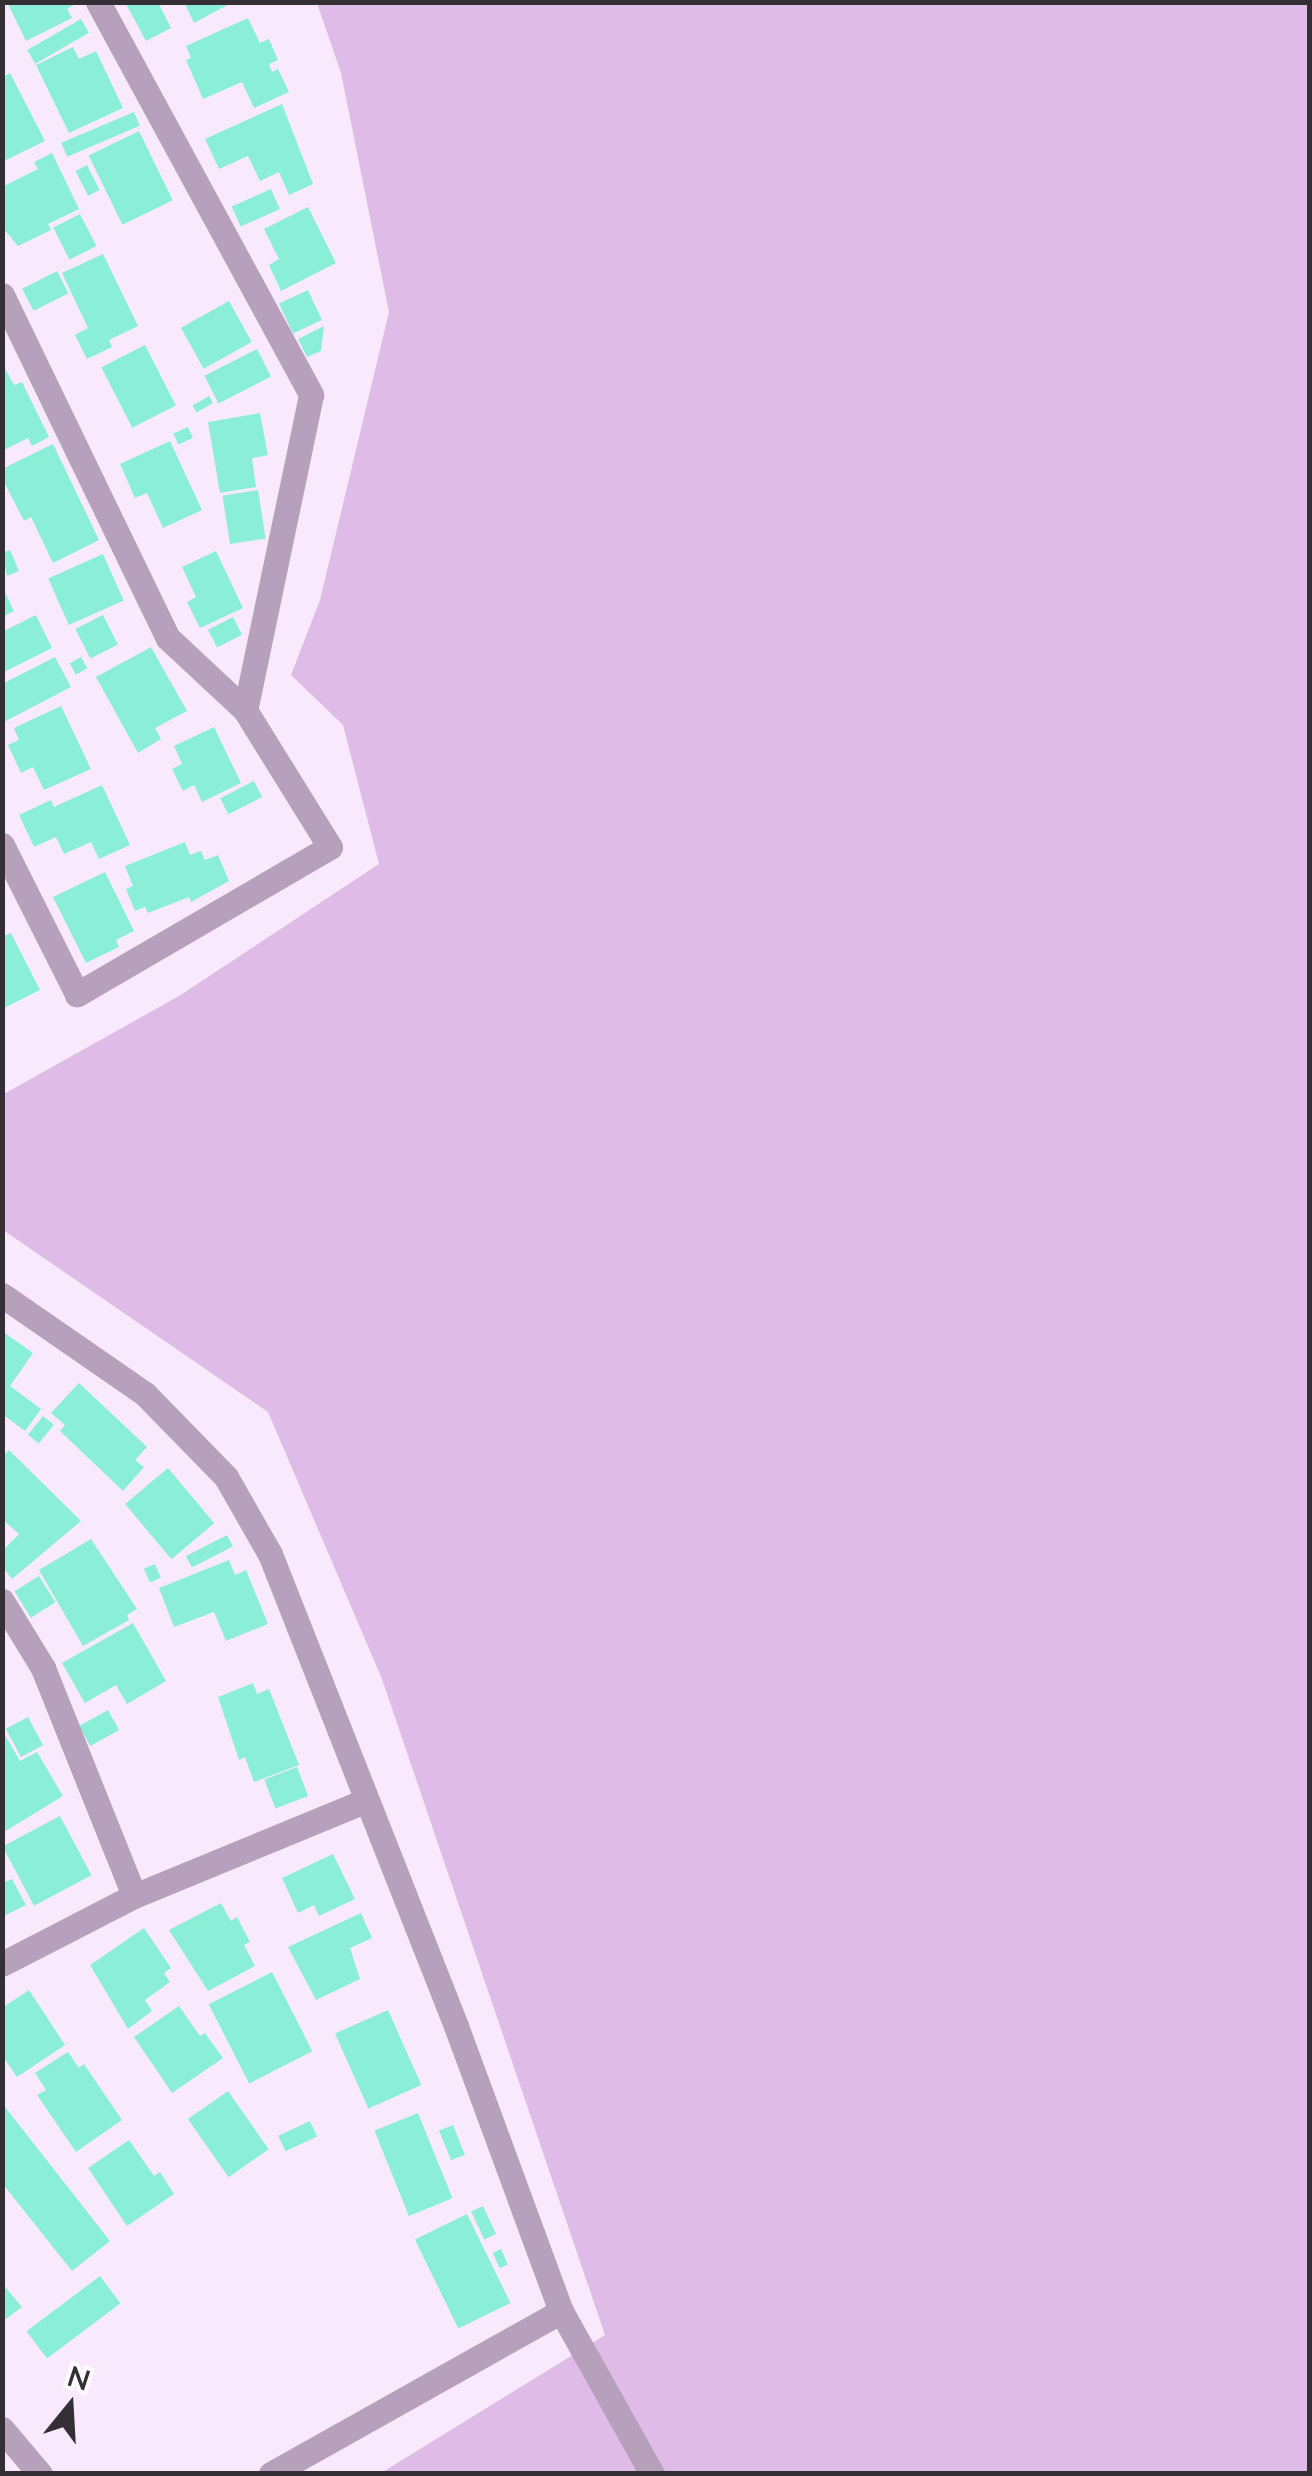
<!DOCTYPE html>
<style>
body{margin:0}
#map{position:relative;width:1312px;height:2476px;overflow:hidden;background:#f8eafc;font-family:Lato,sans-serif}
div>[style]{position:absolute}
.green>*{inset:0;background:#dfbbe8}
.building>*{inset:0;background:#8beed6;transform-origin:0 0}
.minor>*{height:25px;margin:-12.5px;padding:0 12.5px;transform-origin:12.5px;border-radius:12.5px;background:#b6a0bb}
span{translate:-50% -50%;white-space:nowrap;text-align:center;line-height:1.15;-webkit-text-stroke:10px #fefbff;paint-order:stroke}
.frame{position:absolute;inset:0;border:5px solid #342e35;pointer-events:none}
.north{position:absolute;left:20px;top:2356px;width:100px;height:100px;-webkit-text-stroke:8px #fefbff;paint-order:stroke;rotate:18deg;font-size:28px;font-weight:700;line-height:40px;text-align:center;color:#342e35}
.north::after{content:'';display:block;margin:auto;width:35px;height:45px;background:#342e35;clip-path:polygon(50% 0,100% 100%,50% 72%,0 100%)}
</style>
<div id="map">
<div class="green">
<div style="clip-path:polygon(317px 3px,1309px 3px,1309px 2473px,381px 2473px,605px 2335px,382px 1679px,268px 1412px,3px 1230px,2px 1095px,179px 996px,379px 864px,343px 725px,291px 675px,320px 600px,389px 312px,341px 73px)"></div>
</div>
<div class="building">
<div style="clip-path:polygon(7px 2px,79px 2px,67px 9px,72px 18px,26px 41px)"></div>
<div style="clip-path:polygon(125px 2px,158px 2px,171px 28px,146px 41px)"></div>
<div style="clip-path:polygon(184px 2px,233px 2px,194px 23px)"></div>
<div style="clip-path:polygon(248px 18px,260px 43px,269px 39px,278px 60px,269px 64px,272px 72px,278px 69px,289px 92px,254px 108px,242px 82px,203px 99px,186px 60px,191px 58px,186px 46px)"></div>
<div style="left:81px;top:19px;width:16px;height:62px;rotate:60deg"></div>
<div style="clip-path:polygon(73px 47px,79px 59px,96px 51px,123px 108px,69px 133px,36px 65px)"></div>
<div style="clip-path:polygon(10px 73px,45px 141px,2px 162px,2px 77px)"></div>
<div style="clip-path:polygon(282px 104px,313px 184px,289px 195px,279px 172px,260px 181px,248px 156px,219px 169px,205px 139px)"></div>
<div style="left:134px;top:112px;width:15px;height:79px;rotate:67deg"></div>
<div style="left:139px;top:131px;width:77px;height:56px;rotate:64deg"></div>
<div style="clip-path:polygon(52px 153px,79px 209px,48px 224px,51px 230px,18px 246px,2px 227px,2px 187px,38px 169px,34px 162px)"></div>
<div style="left:87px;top:165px;width:28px;height:13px;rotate:63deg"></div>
<div style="left:271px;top:189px;width:22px;height:43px;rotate:66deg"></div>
<div style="clip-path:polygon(308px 207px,336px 263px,281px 291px,269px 265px,279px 259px,264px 229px)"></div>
<div style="left:80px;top:214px;width:36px;height:30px;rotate:63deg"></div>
<div style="clip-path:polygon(103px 254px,138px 326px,109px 340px,112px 347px,87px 359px,75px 335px,88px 328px,62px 273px)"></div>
<div style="left:57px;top:271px;width:25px;height:39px;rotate:63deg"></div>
<div style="left:308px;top:290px;width:33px;height:32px;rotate:65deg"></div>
<div style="left:229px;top:301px;width:47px;height:55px;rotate:61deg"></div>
<div style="clip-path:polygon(324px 326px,321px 351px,307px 357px,298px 339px)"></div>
<div style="left:145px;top:345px;width:68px;height:49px;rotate:63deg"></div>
<div style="left:257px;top:349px;width:31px;height:59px;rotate:63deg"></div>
<div style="clip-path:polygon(2px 363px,14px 385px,22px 382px,49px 437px,32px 446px,28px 438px,2px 451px)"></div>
<div style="left:209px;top:396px;width:8px;height:19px;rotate:60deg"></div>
<div style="clip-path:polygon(260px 413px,268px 455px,252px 458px,256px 487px,220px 493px,208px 422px)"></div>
<div style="left:188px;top:427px;width:12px;height:16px;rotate:66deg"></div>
<div style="clip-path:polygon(170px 441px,202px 510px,163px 528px,147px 493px,135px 498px,120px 464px)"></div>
<div style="clip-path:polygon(53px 444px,99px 540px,53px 563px,31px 517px,24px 521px,2px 478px,2px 469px)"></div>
<div style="left:258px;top:490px;width:49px;height:36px;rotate:81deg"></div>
<div style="clip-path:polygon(10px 550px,19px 571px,7px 576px,2px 553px)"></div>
<div style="clip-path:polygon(216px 551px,243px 608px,200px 628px,187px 602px,196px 597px,182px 567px)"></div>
<div style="left:103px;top:554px;width:51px;height:60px;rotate:66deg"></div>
<div style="clip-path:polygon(2px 586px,14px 611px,2px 617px)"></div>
<div style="clip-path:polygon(36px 615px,52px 648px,2px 673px,2px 632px)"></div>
<div style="left:103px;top:615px;width:33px;height:31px;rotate:63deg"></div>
<div style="left:233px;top:617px;width:20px;height:28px;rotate:63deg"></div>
<div style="clip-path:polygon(151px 647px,187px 711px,155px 728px,161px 739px,138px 753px,96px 677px)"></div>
<div style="clip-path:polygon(55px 657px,71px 687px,2px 723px,2px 684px)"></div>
<div style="left:81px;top:657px;width:13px;height:13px;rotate:61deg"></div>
<div style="clip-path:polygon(61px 706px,91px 769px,44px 790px,33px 767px,21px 773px,8px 745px,19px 740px,14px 728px)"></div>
<div style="clip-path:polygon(214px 727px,241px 783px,202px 802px,194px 785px,183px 791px,172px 769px,182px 764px,174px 746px)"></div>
<div style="left:254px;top:781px;width:18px;height:38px;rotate:63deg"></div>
<div style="clip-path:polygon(102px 785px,130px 845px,99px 859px,91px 842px,64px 854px,56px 837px,34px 847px,19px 815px,51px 800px,54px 807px)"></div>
<div style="clip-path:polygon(185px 842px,190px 855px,201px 851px,205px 860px,218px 855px,229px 881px,191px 902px,189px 897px,148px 913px,145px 907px,135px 911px,126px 889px,133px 886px,125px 866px)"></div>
<div style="clip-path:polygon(105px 872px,134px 931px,116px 940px,119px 947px,86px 963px,53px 897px)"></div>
<div style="clip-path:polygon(11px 933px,40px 990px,2px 1009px,2px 937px)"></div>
<div style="clip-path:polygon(2px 1331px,33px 1353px,10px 1386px,41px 1409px,25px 1431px,2px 1414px)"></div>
<div style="clip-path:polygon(79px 1383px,147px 1447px,135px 1460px,144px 1467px,123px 1491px,60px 1431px,65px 1425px,51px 1413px)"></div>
<div style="left:43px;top:1416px;width:14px;height:24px;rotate:39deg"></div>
<div style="clip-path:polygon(9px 1450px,81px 1521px,12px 1579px,2px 1566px,2px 1551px,19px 1534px,2px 1519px,2px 1457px)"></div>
<div style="left:168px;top:1468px;width:72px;height:56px;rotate:50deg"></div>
<div style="left:227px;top:1535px;width:13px;height:46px;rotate:63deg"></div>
<div style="clip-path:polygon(91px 1539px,137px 1609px,127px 1615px,129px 1620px,83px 1646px,39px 1570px)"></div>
<div style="clip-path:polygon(229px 1560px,235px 1575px,246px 1570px,268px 1624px,226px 1641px,214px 1612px,174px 1627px,159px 1588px)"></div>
<div style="left:155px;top:1564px;width:15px;height:12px;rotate:67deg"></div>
<div style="left:39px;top:1576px;width:31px;height:29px;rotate:58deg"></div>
<div style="clip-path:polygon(133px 1623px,166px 1681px,127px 1704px,116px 1685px,85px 1703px,62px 1663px)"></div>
<div style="clip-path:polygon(253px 1683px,257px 1694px,269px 1689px,299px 1765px,254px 1782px,245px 1757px,239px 1760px,218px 1697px)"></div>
<div style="left:108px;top:1710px;width:23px;height:33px;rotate:61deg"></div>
<div style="left:28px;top:1717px;width:32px;height:25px;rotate:62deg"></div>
<div style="clip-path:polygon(5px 1735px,20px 1761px,37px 1752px,63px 1796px,4px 1832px)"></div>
<div style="left:297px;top:1767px;width:31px;height:35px;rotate:69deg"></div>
<div style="left:60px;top:1816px;width:67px;height:65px;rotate:62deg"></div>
<div style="clip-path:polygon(333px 1854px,355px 1899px,319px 1916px,314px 1905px,298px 1913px,282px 1878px)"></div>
<div style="clip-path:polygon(12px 1879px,26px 1905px,2px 1917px,2px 1883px)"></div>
<div style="clip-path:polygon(221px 1903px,231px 1921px,237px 1917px,250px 1942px,244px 1945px,255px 1966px,208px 1991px,169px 1930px)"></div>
<div style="clip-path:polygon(361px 1913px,372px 1938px,350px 1948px,360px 1979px,316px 2000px,288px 1947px)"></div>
<div style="clip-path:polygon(144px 1928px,171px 1968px,164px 1973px,170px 1982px,145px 2000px,152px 2011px,128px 2029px,90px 1965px)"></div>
<div style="left:272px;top:1972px;width:89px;height:71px;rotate:63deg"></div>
<div style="clip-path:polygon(29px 1990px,65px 2045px,17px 2077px,2px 2055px,2px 2008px)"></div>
<div style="clip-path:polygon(179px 2006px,200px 2036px,205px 2033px,223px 2058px,172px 2093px,134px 2037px)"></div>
<div style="left:388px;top:2010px;width:82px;height:58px;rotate:66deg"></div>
<div style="clip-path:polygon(68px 2052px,79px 2068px,84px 2064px,122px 2120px,76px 2152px,37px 2095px,46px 2090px,35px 2073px)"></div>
<div style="left:228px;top:2091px;width:71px;height:49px;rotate:55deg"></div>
<div style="clip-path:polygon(2px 2103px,110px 2241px,72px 2271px,2px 2183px)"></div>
<div style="left:418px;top:2113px;width:92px;height:47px;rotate:68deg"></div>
<div style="left:310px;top:2121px;width:17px;height:35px;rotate:65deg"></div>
<div style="left:453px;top:2125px;width:32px;height:15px;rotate:68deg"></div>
<div style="clip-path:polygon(129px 2140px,154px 2176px,160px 2172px,174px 2194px,127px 2226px,88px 2168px)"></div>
<div style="left:483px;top:2206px;width:31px;height:13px;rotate:65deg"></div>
<div style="left:467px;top:2214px;width:99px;height:58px;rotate:64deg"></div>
<div style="left:501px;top:2249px;width:17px;height:9px;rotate:66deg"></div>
<div style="left:100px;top:2276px;width:34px;height:92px;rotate:53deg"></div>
<div style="clip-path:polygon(2px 2283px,22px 2307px,2px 2322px)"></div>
</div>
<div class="minor">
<div style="left:98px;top:2px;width:447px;rotate:61.5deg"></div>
<div style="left:311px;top:395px;width:322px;rotate:101.8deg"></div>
<div style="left:2px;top:295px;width:381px;rotate:64.2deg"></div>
<div style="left:168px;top:638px;width:105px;rotate:43.1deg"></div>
<div style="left:245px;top:710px;width:161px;rotate:58.2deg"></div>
<div style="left:330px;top:847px;width:293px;rotate:149.8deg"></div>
<div style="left:77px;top:994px;width:167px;rotate:-116.7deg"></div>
<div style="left:2px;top:1295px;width:174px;rotate:34.7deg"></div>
<div style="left:145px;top:1394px;width:116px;rotate:45.7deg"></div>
<div style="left:226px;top:1477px;width:89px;rotate:60.3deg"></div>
<div style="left:270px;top:1554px;width:507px;rotate:68.49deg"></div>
<div style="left:456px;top:2026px;width:304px;rotate:69.8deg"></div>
<div style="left:561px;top:2311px;width:187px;rotate:60.8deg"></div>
<div style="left:2px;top:1601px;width:79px;rotate:58.5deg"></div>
<div style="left:43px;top:1668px;width:245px;rotate:68.2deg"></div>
<div style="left:2px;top:1964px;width:148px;rotate:-27.3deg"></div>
<div style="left:134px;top:1896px;width:250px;rotate:-22.4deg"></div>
<div style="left:2px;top:2429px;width:59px;rotate:49.8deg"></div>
<div style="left:271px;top:2474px;width:333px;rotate:-29.3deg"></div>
</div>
<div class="frame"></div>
<div class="north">N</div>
</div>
